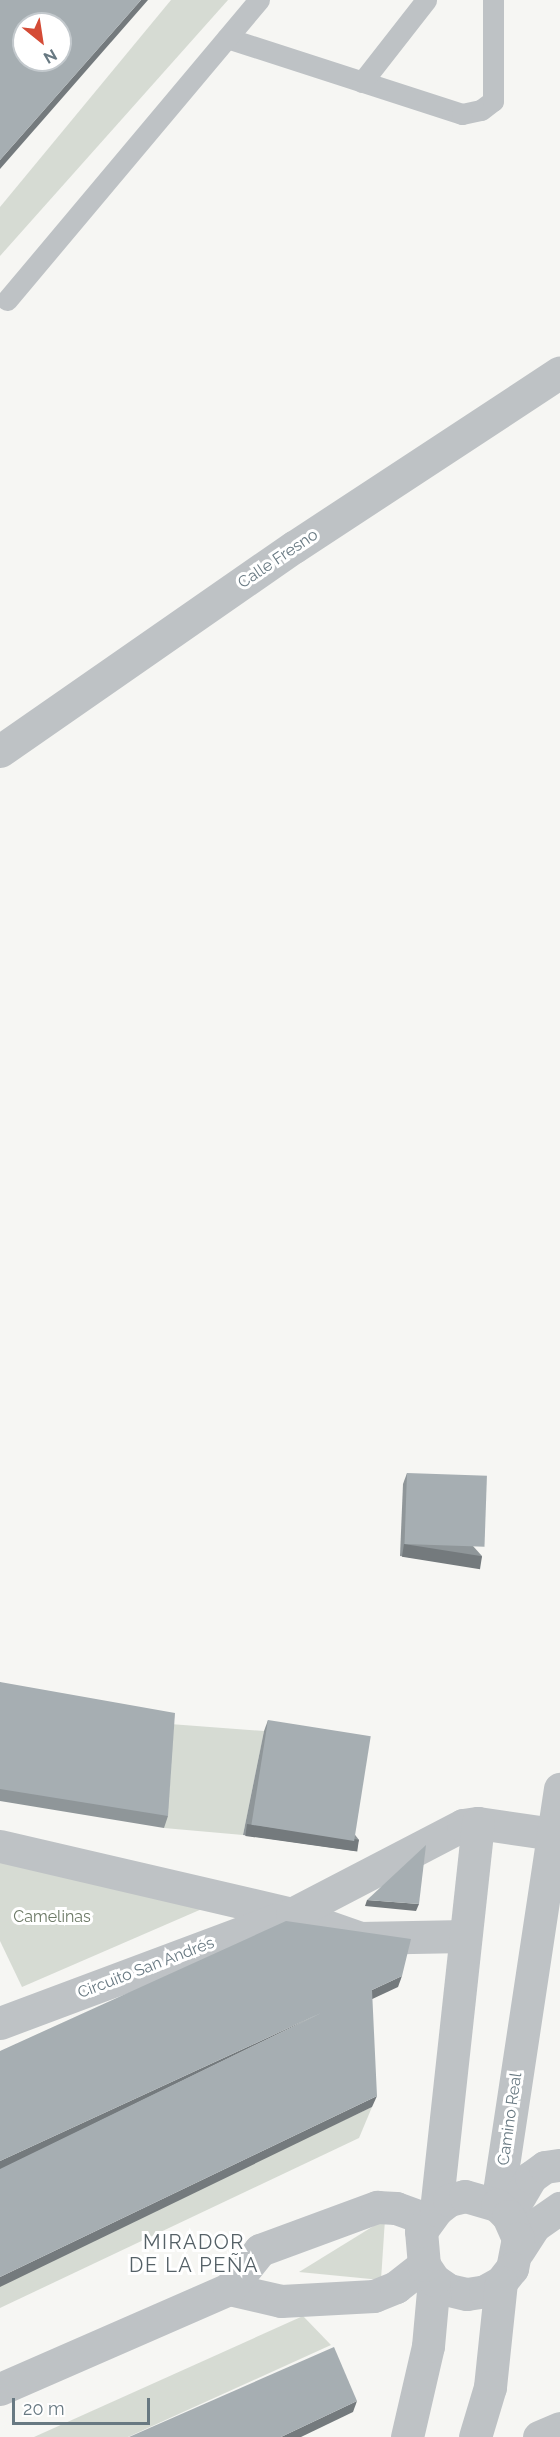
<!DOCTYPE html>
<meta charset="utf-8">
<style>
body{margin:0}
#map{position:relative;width:560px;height:2437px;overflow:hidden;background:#f6f6f3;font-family:Raleway,sans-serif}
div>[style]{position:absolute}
.green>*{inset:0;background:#d6dbd3}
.service>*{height:21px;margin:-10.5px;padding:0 10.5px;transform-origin:10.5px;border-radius:10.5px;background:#bec2c5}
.minor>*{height:33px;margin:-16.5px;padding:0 16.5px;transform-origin:16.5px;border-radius:16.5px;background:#bec2c5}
.wall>*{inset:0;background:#8f9699}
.shaded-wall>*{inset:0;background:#747a7d;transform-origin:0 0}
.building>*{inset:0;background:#a6aeb2;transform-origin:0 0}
span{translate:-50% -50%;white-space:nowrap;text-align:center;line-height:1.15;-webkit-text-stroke:6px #fff;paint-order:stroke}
.street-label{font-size:16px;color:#687982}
.park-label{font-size:16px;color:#6c7966}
.quarter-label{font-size:20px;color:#556167;letter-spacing:1.5px}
.north{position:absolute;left:12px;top:12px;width:60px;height:60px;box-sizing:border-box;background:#fff;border:2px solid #c3c9cd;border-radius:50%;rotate:150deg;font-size:16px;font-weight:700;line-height:24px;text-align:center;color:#687982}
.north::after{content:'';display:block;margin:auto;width:21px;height:27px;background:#d44b36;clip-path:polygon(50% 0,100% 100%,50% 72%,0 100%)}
.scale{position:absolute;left:12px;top:2398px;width:138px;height:27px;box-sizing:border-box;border:3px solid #687982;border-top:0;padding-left:8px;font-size:18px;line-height:21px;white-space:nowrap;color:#687982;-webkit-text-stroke:4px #fff;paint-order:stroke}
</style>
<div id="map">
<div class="green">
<div style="clip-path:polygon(171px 0,228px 0,0 256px,0 207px)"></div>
<div style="clip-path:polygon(170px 1724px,264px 1731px,243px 1835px,164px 1828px)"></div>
<div style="clip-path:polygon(0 1853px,218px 1902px,22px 1987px,0 1941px)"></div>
<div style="clip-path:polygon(372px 2107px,359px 2138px,0 2308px,0 2281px)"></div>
<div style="clip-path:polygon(385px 2219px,381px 2280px,299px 2272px)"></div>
<div style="clip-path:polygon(303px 2316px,331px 2345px,128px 2437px,34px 2437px)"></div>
</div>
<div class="service">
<div style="left:227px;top:38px;width:247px;rotate:17.9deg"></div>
<div style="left:462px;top:114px;width:19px;rotate:-12deg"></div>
<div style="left:481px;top:110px;width:15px;rotate:-37deg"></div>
<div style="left:493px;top:101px;width:101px;rotate:-90deg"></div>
<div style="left:362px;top:82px;width:104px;rotate:-52deg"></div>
<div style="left:7px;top:300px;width:392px;rotate:-50deg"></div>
</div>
<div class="minor">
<div style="left:0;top:751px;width:358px;rotate:-34.8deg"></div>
<div style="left:294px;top:547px;width:318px;rotate:-33.3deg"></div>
<div style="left:0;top:1846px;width:300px;rotate:13.1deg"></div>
<div style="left:292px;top:1914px;width:72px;rotate:19.4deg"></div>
<div style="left:360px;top:1938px;width:105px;rotate:-1.1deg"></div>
<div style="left:0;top:2023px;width:312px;rotate:-20.5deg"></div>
<div style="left:292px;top:1914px;width:193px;rotate:-27.5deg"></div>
<div style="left:463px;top:1825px;width:15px;rotate:-8deg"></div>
<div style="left:478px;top:1823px;width:83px;rotate:8.3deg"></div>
<div style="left:497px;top:2205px;width:421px;rotate:-81.4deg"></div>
<div style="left:436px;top:2210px;width:389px;rotate:-83.8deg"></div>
<div style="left:508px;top:2216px;width:45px;rotate:-59.5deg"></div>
<div style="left:531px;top:2177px;width:17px;rotate:-36deg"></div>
<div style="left:545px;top:2167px;width:15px;rotate:-8deg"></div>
<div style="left:518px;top:2251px;width:30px;rotate:-57deg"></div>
<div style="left:534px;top:2226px;width:32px;rotate:-35deg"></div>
<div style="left:434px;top:2280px;width:18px;rotate:34deg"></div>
<div style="left:449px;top:2290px;width:18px;rotate:13deg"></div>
<div style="left:467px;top:2294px;width:18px;rotate:-9deg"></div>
<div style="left:485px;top:2291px;width:18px;rotate:-29deg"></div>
<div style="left:229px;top:2289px;width:53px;rotate:13deg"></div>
<div style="left:281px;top:2301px;width:93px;rotate:-3.1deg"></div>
<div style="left:374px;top:2296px;width:24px;rotate:-22deg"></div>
<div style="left:396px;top:2287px;width:36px;rotate:-38deg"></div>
<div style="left:0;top:2389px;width:250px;rotate:-23.6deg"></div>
<div style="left:229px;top:2289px;width:50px;rotate:-51.5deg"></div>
<div style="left:260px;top:2250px;width:125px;rotate:-20.2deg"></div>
<div style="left:377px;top:2207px;width:19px;rotate:3deg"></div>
<div style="left:396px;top:2208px;width:33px;rotate:20deg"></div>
<div style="left:407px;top:2437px;width:93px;rotate:-77deg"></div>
<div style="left:428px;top:2346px;width:66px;rotate:-84.8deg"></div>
<div style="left:434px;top:2280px;width:18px;rotate:-124deg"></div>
<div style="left:424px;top:2265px;width:34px;rotate:-95deg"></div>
<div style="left:421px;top:2231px;width:26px;rotate:-54deg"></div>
<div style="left:436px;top:2210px;width:16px;rotate:-38deg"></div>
<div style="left:449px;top:2200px;width:16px;rotate:-14deg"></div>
<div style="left:465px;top:2196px;width:33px;rotate:16deg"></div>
<div style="left:497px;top:2205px;width:16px;rotate:45deg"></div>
<div style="left:508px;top:2216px;width:24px;rotate:66deg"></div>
<div style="left:518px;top:2238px;width:31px;rotate:101deg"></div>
<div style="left:512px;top:2268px;width:18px;rotate:128deg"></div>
<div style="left:501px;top:2282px;width:106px;rotate:96deg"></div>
<div style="left:490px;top:2387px;width:52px;rotate:106.7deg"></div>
<div style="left:539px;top:2437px;width:23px;rotate:-23deg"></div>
</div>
<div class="wall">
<div style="clip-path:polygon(407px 1473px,482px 1556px,478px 1567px,400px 1556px,403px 1484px)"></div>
<div style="clip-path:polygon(0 1682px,168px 1816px,164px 1828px,0 1801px)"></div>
<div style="clip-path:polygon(268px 1720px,359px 1840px,355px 1851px,243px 1835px,264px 1731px)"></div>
</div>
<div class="shaded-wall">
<div style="clip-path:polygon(141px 0,148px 0,0 169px,0 160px)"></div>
<div style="left:404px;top:1544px;width:79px;height:13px;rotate:9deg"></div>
<div style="left:247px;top:1824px;width:113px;height:12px;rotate:8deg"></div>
<div style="clip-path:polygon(367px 1900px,419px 1904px,416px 1911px,365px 1906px)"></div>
<div style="clip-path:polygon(402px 1976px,398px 1987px,368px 2001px,372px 1990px)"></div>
<div style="clip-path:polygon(321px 2013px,0 2170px,0 2161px)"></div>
<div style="clip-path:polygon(377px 2096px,372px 2107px,0 2287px,0 2277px)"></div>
<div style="clip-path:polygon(357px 2401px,353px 2412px,301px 2437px,281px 2437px)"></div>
</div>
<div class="building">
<div style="clip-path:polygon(evenodd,0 0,141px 0,0 160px,0 0,24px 24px,60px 24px,60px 60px,24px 60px,24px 24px)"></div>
<div style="left:407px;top:1473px;width:80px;height:71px;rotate:2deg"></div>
<div style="clip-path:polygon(0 1682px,175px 1713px,168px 1816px,0 1789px)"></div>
<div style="left:268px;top:1720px;width:104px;height:106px;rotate:9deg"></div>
<div style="clip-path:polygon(426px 1845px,419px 1904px,367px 1900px)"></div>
<div style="clip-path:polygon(286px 1921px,411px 1939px,402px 1976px,372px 1990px,377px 2096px,0 2277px,0 2169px,321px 2013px,0 2161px,0 2051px)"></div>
<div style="clip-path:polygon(334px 2347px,357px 2401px,281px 2437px,129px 2437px)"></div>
</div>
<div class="street-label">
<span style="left:278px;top:559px;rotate:-34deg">Calle Fresno</span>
<span style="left:146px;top:1968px;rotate:-21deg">Circuito San Andrés</span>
<span style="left:510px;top:2119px;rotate:-82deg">Camino Real</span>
</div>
<div class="park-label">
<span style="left:52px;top:1917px">Camelinas</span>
</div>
<div class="quarter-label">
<span style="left:194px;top:2254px">MIRADOR<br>DE LA PEÑA</span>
</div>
<div class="north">N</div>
<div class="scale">20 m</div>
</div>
